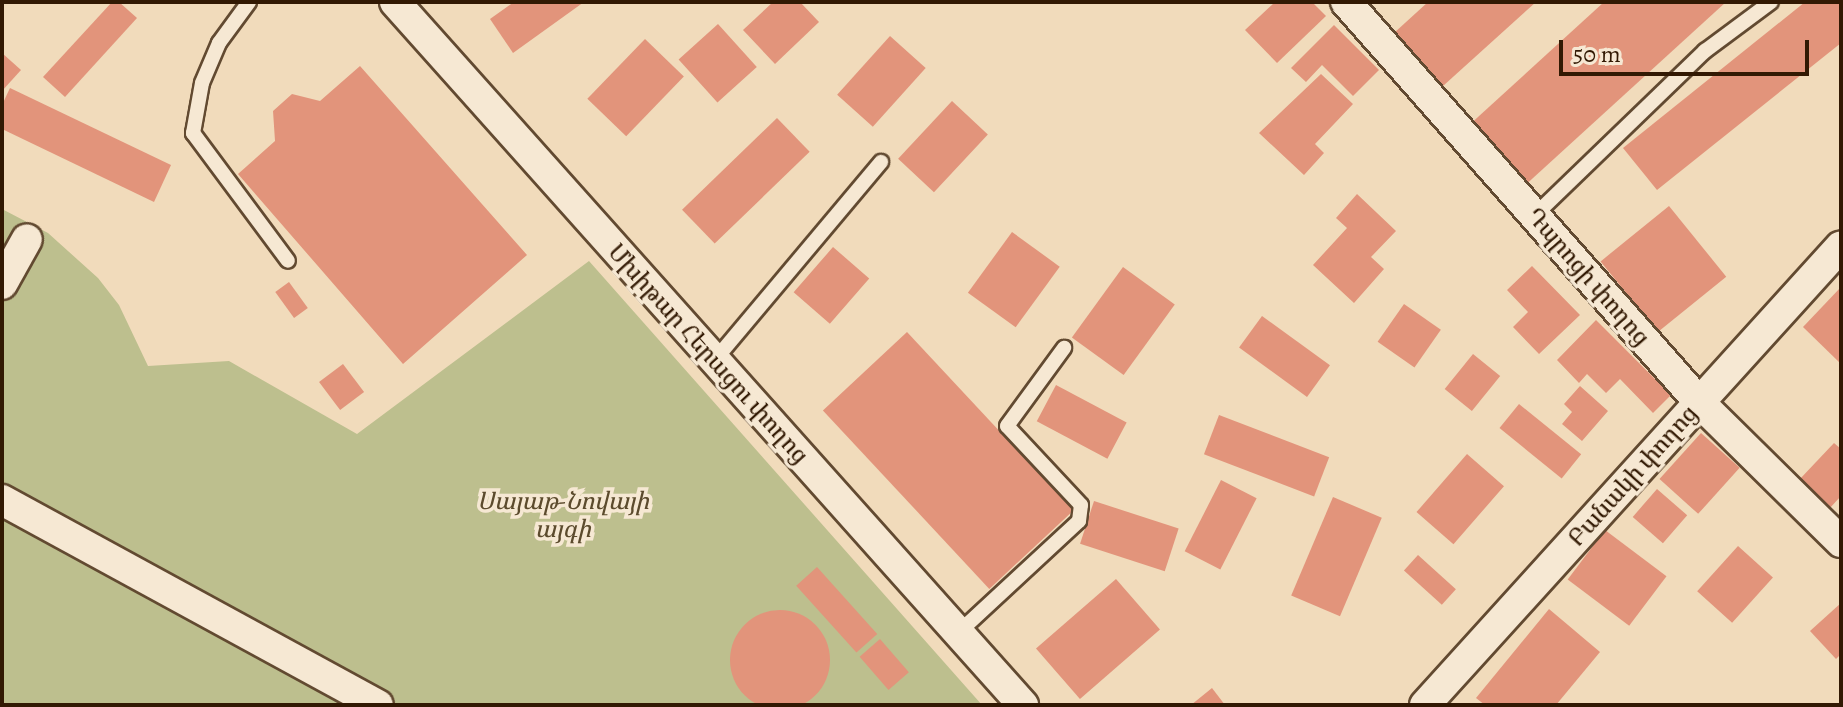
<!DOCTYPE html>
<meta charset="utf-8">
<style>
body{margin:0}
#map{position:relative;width:1843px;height:707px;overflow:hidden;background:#f1dbbb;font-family:Alegreya,"Noto Serif Armenian",serif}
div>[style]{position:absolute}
.green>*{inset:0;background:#bdbf8e}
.building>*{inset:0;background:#e2947b;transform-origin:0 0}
.round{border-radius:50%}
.roads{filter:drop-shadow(2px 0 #624a31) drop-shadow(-2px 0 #624a31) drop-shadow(0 2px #624a31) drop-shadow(0 -2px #624a31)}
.lane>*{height:14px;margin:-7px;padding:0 7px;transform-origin:7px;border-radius:7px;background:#f6e8d3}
.street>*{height:30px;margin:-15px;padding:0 15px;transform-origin:15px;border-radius:15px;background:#f6e8d3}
span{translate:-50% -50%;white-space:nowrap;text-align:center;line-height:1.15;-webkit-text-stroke:7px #f6e8d3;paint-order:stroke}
.street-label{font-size:24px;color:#321903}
.park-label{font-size:24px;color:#5c4b2d;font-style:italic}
.frame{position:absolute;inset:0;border:4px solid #321903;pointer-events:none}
.scale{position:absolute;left:1559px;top:40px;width:250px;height:36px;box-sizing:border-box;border:4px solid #321903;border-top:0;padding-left:10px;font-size:24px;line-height:28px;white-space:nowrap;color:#321903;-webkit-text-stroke:6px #f6e8d3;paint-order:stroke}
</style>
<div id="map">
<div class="green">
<div style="clip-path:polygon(2px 209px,48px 233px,98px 278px,119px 305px,148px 366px,229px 361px,357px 434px,589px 261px,982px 705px,2px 705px)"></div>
</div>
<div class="building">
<div style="clip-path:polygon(112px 2px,119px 2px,137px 18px,65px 97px,43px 77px)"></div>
<div style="clip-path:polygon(514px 2px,584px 2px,513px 53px,490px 19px)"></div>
<div style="clip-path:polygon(773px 2px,800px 2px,819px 22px,775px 64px,743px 30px)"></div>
<div style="clip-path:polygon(1275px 2px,1312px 2px,1326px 16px,1277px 63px,1245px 30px)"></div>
<div style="clip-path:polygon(1428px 2px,1536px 2px,1443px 86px,1394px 33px)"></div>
<div style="clip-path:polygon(1604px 2px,1726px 2px,1522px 188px,1467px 127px)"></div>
<div style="clip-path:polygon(1805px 2px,1841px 2px,1841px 43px,1657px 190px,1623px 148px)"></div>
<div style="left:718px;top:24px;width:58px;height:53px;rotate:48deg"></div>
<div style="clip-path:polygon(1334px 25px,1379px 70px,1353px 96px,1322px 65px,1306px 82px,1291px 68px)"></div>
<div style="left:890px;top:36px;width:48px;height:79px;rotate:42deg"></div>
<div style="left:645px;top:39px;width:54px;height:83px;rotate:44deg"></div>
<div style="clip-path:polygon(2px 53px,21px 70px,2px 91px)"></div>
<div style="clip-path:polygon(360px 66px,527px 255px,403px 364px,238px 174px,275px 141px,273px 111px,292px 94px,320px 101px)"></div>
<div style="clip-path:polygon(1321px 74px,1353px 104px,1315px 144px,1324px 153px,1304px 175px,1259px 133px)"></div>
<div style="clip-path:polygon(10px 88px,171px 165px,154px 202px,2px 129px,2px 105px)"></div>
<div style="left:952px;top:101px;width:49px;height:79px;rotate:43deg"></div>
<div style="left:777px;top:118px;width:47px;height:132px;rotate:46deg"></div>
<div style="clip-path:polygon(1357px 194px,1396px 231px,1371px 257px,1384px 269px,1354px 303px,1313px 265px,1347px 228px,1336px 218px)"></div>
<div style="left:1669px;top:206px;width:91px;height:88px;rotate:51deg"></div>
<div style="left:1012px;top:232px;width:59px;height:75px;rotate:36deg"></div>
<div style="left:833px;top:247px;width:48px;height:60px;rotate:41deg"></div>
<div style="clip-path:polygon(1532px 266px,1580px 315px,1539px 354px,1513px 327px,1528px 312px,1507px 290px)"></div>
<div style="left:1123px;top:267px;width:64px;height:87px;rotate:36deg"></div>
<div style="left:289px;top:282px;width:32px;height:17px;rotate:54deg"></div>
<div style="clip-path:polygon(1841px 287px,1841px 364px,1803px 327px)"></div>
<div style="left:1404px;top:304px;width:45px;height:46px;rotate:35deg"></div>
<div style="left:1262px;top:316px;width:84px;height:39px;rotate:36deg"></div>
<div style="clip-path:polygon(1596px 320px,1671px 395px,1653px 413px,1620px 379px,1606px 393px,1587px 374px,1579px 383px,1557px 360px)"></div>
<div style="left:907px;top:332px;width:244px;height:115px;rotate:47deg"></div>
<div style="left:1473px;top:354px;width:35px;height:45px;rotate:39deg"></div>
<div style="left:343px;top:364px;width:35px;height:30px;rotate:53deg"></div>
<div style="left:1056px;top:385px;width:80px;height:41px;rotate:28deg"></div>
<div style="clip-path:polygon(1580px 386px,1608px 411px,1582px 441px,1562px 424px,1572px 412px,1564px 404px)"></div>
<div style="left:1519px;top:404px;width:80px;height:31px;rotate:39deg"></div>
<div style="left:1219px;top:415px;width:118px;height:42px;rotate:21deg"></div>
<div style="left:1701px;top:433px;width:52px;height:62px;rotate:42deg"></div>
<div style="clip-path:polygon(1834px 443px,1841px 449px,1841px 496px,1829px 509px,1799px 480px)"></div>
<div style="left:1467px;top:454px;width:49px;height:77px;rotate:41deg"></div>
<div style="left:1221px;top:480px;width:40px;height:80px;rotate:27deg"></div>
<div style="left:1657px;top:489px;width:40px;height:37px;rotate:41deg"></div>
<div style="left:1333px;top:497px;width:53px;height:107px;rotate:23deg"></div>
<div style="left:1094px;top:501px;width:89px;height:45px;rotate:18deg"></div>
<div style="left:1605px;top:530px;width:77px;height:62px;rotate:37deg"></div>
<div style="left:1738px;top:546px;width:47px;height:61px;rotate:42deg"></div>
<div style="left:1418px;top:555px;width:51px;height:21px;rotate:42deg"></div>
<div style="left:817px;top:567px;width:90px;height:28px;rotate:48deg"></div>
<div style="left:1116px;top:579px;width:67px;height:106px;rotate:49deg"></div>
<div style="clip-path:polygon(1841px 603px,1841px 654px,1836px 659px,1810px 631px)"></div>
<div style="clip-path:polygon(1549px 609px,1600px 652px,1556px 705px,1485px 705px,1476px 698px)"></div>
<div class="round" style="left:730px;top:610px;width:100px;height:100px"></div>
<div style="left:880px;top:639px;width:44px;height:27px;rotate:49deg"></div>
<div style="clip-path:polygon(1212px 688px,1225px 705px,1191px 705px)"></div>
</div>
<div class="roads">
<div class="lane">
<div style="left:249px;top:2px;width:51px;rotate:126.2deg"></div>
<div style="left:219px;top:43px;width:43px;rotate:113deg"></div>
<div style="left:202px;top:83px;width:51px;rotate:100.2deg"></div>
<div style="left:193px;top:133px;width:159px;rotate:53.4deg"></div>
<div style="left:1534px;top:216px;width:238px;rotate:-44deg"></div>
<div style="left:1705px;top:51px;width:82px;rotate:-36.6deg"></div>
<div style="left:714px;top:361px;width:260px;rotate:-50deg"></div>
<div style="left:958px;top:633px;width:165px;rotate:-42.8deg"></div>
<div style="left:1079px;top:521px;width:16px;rotate:-83deg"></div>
<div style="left:1081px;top:505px;width:108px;rotate:-133.1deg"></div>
<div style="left:1007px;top:426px;width:97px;rotate:-53.8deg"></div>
</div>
<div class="street">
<div style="left:395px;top:2px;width:943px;rotate:48.23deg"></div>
<div style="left:1346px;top:2px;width:535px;rotate:48.56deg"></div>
<div style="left:1700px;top:403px;width:198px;rotate:44.6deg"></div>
<div style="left:2px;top:284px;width:51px;rotate:-60.9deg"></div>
<div style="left:2px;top:500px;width:428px;rotate:28.6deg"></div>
<div style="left:1425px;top:705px;width:619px;rotate:-47.81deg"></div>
</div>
</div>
<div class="street-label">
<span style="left:1588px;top:277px;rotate:49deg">Դպրոցի փողոց</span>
<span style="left:708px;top:354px;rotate:48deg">Մխիթար Հերացու փողոց</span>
<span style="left:1633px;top:476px;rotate:-48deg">Բանակի փողոց</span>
</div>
<div class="park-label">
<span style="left:563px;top:516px">Սայաթ-Նովայի<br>այգի</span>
</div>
<div class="frame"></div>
<div class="scale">50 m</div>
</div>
